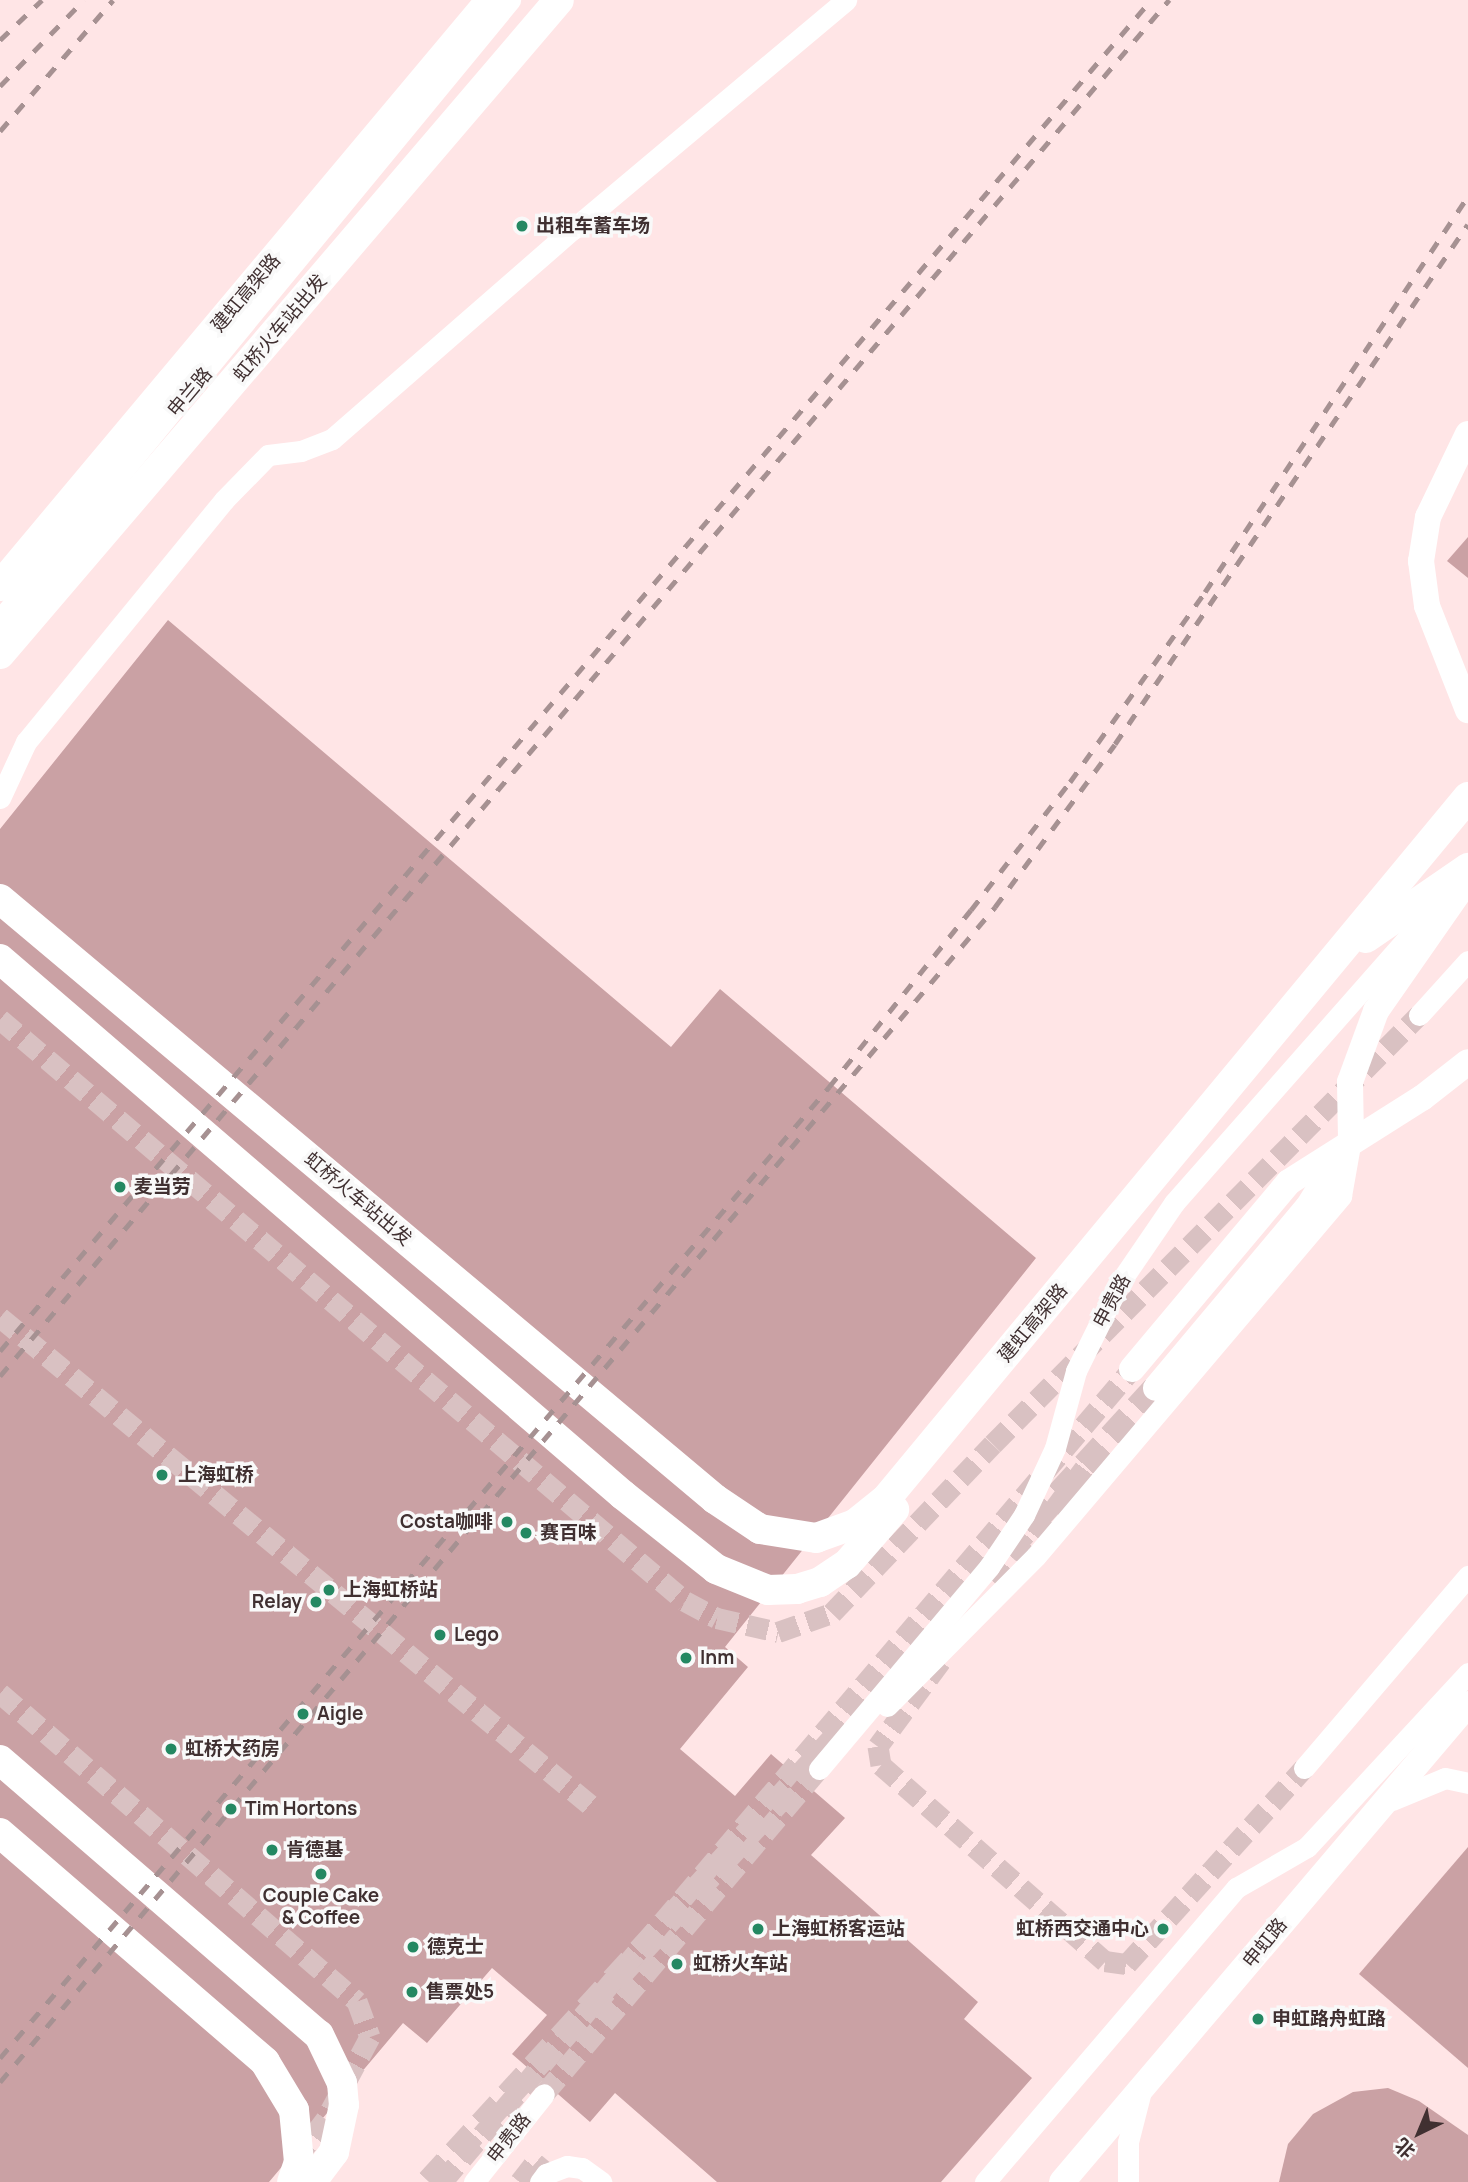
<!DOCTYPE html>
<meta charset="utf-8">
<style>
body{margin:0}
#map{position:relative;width:1468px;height:2182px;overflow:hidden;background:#ffe5e6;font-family:Manrope,"Noto Sans SC",sans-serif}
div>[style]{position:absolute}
.building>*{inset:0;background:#caa1a4}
.minor-tunnel>*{height:21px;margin-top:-10.5px;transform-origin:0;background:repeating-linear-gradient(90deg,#d9c1c2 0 21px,transparent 0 31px)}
.major-tunnel>*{height:26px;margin-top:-13px;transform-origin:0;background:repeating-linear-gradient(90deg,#d9c1c2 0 26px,transparent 0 39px)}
.minor>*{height:21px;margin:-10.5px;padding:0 10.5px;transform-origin:10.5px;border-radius:10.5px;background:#fff}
.major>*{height:26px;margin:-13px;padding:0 13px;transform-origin:13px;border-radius:13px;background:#fff}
.highway>*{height:30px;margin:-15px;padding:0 15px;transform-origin:15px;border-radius:15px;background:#fff}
.rail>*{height:5px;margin-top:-2.5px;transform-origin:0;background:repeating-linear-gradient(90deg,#a69192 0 12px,transparent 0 24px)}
.dots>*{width:19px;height:19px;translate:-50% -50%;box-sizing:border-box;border:4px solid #f9f9f9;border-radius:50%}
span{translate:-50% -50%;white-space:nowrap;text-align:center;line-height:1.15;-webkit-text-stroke:7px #f9f9f9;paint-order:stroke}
.poi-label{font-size:19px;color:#403031;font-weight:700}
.left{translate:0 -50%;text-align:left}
.right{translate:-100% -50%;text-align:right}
.street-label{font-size:19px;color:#403031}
.north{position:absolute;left:1384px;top:2098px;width:70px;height:70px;-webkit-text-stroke:5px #f9f9f9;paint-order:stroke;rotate:223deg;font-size:19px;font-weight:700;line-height:28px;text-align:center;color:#403031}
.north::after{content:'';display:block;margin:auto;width:24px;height:32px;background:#403031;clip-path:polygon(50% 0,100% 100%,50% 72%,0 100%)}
</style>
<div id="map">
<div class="building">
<div style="clip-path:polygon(1468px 537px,1468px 578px,1447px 561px)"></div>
<div style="clip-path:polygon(168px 620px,671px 1047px,720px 989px,1036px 1258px,725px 1647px,748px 1667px,680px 1749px,735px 1796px,771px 1754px,845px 1818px,811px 1855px,978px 2002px,964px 2019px,1032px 2078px,941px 2182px,717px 2182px,615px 2093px,590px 2122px,512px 2054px,547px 2015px,492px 1968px,427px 2043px,403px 2023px,269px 2182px,0 2182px,0 829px)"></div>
<div style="clip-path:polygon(1468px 1847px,1468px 2068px,1359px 1974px)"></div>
<div style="clip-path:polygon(1388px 2088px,1419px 2101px,1468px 2135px,1468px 2182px,1279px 2182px,1288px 2144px,1313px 2114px,1353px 2092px)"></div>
</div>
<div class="minor-tunnel">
<div style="left:0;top:1019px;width:899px;rotate:40.35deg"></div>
<div style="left:685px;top:1601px;width:36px;rotate:28deg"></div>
<div style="left:717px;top:1618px;width:63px;rotate:12.9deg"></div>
<div style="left:778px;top:1632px;width:57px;rotate:-19.4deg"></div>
<div style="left:832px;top:1613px;width:233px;rotate:-46.4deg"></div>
<div style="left:993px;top:1444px;width:605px;rotate:-45.2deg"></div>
<div style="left:0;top:1317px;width:769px;rotate:39.57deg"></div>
<div style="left:998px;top:1585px;width:163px;rotate:-53.5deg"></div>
<div style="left:941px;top:1661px;width:106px;rotate:126.5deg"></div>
<div style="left:878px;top:1746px;width:19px;rotate:81deg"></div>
<div style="left:881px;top:1765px;width:298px;rotate:41.2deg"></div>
<div style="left:1105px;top:1961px;width:22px;rotate:8deg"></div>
<div style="left:1127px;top:1964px;width:264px;rotate:-47.9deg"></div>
<div style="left:0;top:1693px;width:472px;rotate:40.8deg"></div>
<div style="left:357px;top:2001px;width:38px;rotate:70deg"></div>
<div style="left:370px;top:2037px;width:93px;rotate:118.2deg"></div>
<div style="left:326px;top:2119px;width:53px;rotate:127.3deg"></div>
<div style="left:544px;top:2094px;width:426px;rotate:-49.8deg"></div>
<div style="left:442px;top:2182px;width:1066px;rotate:-49.68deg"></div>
<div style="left:520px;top:2182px;width:24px;rotate:-52deg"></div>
<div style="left:535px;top:2163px;width:30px;rotate:40deg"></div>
</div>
<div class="major-tunnel">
<div style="left:1006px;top:1552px;width:222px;rotate:-47.6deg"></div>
<div style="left:429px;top:2182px;width:598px;rotate:-47.51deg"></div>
</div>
<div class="minor">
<div style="left:0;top:620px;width:803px;rotate:-50.56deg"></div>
<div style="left:0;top:798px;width:62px;rotate:-65.1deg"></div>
<div style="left:26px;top:742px;width:313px;rotate:-50.7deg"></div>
<div style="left:224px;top:500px;width:63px;rotate:-45.6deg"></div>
<div style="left:268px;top:455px;width:33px;rotate:-7deg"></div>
<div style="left:301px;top:451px;width:33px;rotate:-21deg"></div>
<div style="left:332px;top:439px;width:318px;rotate:-41.1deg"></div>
<div style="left:572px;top:230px;width:358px;rotate:-40deg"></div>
<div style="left:1419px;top:1015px;width:73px;rotate:-47.8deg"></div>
<div style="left:887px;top:1706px;width:211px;rotate:-45.2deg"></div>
<div style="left:1036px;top:1556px;width:472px;rotate:-49.7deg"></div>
<div style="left:1341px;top:1196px;width:52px;rotate:-80deg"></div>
<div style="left:1304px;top:1768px;width:253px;rotate:-49.5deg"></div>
<div style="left:819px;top:1769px;width:264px;rotate:-49.9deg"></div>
<div style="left:989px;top:1567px;width:63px;rotate:-56.1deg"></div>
<div style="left:1024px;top:1515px;width:74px;rotate:-65.2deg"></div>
<div style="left:1055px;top:1448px;width:80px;rotate:-74.7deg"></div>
<div style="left:1076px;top:1371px;width:99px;rotate:-63.7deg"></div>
<div style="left:1120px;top:1282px;width:96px;rotate:-55.6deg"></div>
<div style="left:1174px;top:1203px;width:411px;rotate:-48.6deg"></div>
<div style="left:1392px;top:1800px;width:57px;rotate:-22.5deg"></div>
<div style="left:1445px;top:1778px;width:24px;rotate:12deg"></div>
<div style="left:474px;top:2182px;width:112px;rotate:-51.5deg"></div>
<div style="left:540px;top:2182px;width:10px;rotate:-53deg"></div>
<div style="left:546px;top:2174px;width:22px;rotate:-21deg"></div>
<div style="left:567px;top:2166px;width:15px;rotate:8deg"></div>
<div style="left:582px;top:2168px;width:24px;rotate:36deg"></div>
<div style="left:985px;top:2182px;width:387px;rotate:-49.5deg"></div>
<div style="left:1236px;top:1888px;width:82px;rotate:-30deg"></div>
<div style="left:1307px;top:1847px;width:237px;rotate:-47.2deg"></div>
<div style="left:1128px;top:2182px;width:40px;rotate:-90deg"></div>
<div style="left:1128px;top:2142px;width:53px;rotate:-75.7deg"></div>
</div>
<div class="major">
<div style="left:1468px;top:434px;width:92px;rotate:115.7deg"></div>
<div style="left:1428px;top:517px;width:45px;rotate:99deg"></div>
<div style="left:1421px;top:561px;width:45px;rotate:82.4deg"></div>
<div style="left:1427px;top:606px;width:112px;rotate:68.5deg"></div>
<div style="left:1351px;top:1139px;width:57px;rotate:-91deg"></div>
<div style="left:1350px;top:1082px;width:76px;rotate:-69.9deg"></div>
<div style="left:1376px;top:1011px;width:161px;rotate:-55.1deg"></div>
<div style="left:1132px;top:1369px;width:244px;rotate:-50deg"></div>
<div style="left:1289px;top:1182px;width:157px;rotate:-32.3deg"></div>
<div style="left:1422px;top:1098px;width:58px;rotate:-38deg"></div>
<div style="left:1156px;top:1388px;width:236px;rotate:-50deg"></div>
<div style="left:1308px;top:1207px;width:68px;rotate:-58.2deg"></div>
<div style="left:1062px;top:2182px;width:627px;rotate:-49.66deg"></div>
</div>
<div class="highway">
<div style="left:0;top:586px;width:765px;rotate:-50.04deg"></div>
<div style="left:0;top:654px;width:860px;rotate:-49.48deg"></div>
<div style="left:0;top:899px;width:933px;rotate:40deg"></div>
<div style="left:715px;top:1499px;width:54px;rotate:33.7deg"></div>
<div style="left:760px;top:1529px;width:57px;rotate:9.1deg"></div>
<div style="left:816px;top:1538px;width:41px;rotate:-19.7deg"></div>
<div style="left:855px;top:1524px;width:40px;rotate:-39deg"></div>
<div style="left:886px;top:1499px;width:912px;rotate:-50.34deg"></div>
<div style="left:1366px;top:938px;width:124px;rotate:-34.5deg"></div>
<div style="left:0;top:959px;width:822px;rotate:40.71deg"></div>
<div style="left:623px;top:1495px;width:119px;rotate:38.5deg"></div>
<div style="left:716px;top:1569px;width:56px;rotate:22deg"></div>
<div style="left:768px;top:1590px;width:29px;rotate:-2deg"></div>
<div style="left:797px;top:1589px;width:24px;rotate:-17deg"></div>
<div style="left:820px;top:1582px;width:32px;rotate:-34deg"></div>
<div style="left:847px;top:1564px;width:72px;rotate:-49deg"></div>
<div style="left:0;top:1760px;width:421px;rotate:40.8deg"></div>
<div style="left:319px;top:2035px;width:53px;rotate:64.4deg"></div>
<div style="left:342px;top:2083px;width:22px;rotate:85deg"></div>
<div style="left:344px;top:2105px;width:48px;rotate:102deg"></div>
<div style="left:334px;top:2152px;width:38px;rotate:127deg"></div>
<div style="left:0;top:1833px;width:350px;rotate:40.8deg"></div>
<div style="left:265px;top:2062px;width:56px;rotate:58.9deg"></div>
<div style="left:294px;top:2110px;width:52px;rotate:84.5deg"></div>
<div style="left:299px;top:2162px;width:21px;rotate:109deg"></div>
</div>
<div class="rail">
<div style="left:0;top:40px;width:58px;rotate:-43.6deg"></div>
<div style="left:0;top:86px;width:120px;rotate:-45.7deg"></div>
<div style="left:0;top:131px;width:173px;rotate:-49.2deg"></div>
<div style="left:0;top:1351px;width:1775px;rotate:-49.57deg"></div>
<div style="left:0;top:1376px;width:1806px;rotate:-49.65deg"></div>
<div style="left:0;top:2058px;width:1277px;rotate:-49.51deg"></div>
<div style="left:829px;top:1087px;width:227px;rotate:-51.3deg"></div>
<div style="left:971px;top:910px;width:162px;rotate:-52.3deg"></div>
<div style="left:1070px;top:782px;width:233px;rotate:-54.6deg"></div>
<div style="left:1205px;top:592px;width:475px;rotate:-56.4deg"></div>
<div style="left:0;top:2082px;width:1540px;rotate:-49.74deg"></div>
<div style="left:995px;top:907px;width:202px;rotate:-53.6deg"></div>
<div style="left:1115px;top:744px;width:628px;rotate:-55.83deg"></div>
</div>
<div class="dots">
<div style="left:522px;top:226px;background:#248862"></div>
<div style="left:120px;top:1187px;background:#248862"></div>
<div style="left:162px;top:1475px;background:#248862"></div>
<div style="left:507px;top:1522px;background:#248862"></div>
<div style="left:526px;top:1533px;background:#248862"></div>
<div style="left:329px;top:1590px;background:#248862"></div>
<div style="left:316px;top:1602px;background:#248862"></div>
<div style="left:440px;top:1635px;background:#248862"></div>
<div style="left:686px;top:1658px;background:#248862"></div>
<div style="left:303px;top:1714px;background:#248862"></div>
<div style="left:171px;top:1749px;background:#248862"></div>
<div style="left:231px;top:1809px;background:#248862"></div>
<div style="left:272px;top:1850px;background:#248862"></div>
<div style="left:321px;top:1874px;background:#248862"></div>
<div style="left:758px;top:1929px;background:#248862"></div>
<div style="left:1163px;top:1929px;background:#248862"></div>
<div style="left:413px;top:1947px;background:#248862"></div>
<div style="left:677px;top:1964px;background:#248862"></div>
<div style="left:412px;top:1992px;background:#248862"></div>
<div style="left:1258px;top:2019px;background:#248862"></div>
</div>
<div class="poi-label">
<span class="left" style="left:536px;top:226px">出租车蓄车场</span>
<span class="left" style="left:134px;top:1187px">麦当劳</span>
<span class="left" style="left:178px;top:1475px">上海虹桥</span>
<span class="right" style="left:493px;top:1522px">Costa咖啡</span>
<span class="left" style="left:540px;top:1533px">赛百味</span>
<span class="left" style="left:343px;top:1590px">上海虹桥站</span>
<span class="right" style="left:302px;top:1602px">Relay</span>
<span class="left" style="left:454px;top:1635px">Lego</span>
<span class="left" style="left:700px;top:1658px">Inm</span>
<span class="left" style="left:317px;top:1714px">Aigle</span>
<span class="left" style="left:185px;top:1749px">虹桥大药房</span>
<span class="left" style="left:245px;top:1809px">Tim Hortons</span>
<span class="left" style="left:286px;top:1850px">肯德基</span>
<span style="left:321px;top:1907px">Couple Cake<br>&amp; Coffee</span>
<span class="left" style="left:772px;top:1929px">上海虹桥客运站</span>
<span class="right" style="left:1149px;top:1929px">虹桥西交通中心</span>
<span class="left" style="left:427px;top:1947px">德克士</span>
<span class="left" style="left:693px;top:1964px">虹桥火车站</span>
<span class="left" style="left:426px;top:1992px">售票处5</span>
<span class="left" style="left:1272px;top:2019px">申虹路舟虹路</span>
</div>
<div class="street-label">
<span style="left:246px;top:293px;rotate:-50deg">建虹高架路</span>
<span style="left:280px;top:328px;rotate:-50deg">虹桥火车站出发</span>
<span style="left:190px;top:392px;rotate:-50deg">申兰路</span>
<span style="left:358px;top:1199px;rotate:40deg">虹桥火车站出发</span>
<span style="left:1112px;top:1301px;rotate:-62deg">申贵路</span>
<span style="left:1033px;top:1323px;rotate:-50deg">建虹高架路</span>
<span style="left:1265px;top:1943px;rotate:-51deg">申虹路</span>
<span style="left:509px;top:2138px;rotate:-52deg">申贵路</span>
</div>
<div class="north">北</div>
</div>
